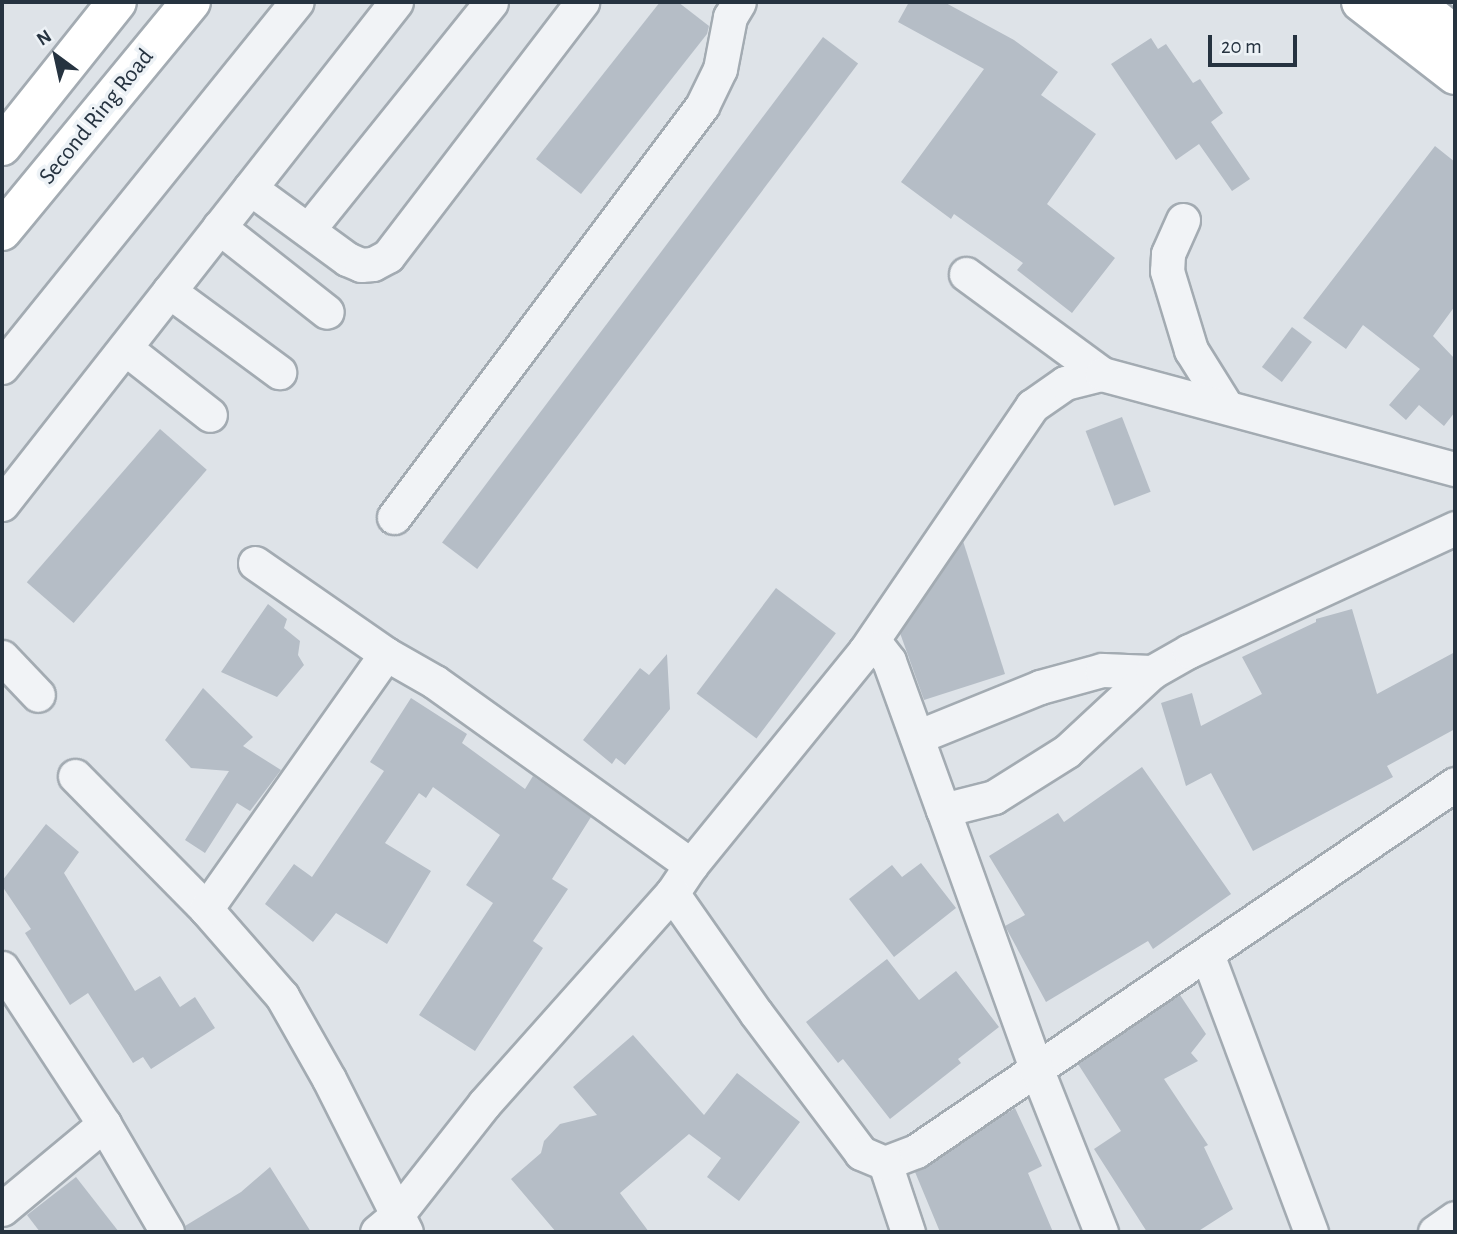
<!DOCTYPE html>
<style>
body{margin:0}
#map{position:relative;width:1457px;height:1234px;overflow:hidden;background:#dee3e8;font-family:"Alegreya Sans",sans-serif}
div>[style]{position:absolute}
.building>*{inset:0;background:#b5bdc6;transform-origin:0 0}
.roads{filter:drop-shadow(2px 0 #a3abb2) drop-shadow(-2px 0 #a3abb2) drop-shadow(0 2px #a3abb2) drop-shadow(0 -2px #a3abb2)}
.minor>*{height:33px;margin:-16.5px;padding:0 16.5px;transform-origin:16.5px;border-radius:16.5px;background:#f1f3f6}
.major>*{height:38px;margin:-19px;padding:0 19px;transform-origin:19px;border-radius:19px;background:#fff}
.highway>*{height:38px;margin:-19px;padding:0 19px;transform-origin:19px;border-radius:19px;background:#fff}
span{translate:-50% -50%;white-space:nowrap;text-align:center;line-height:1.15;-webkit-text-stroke:7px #edf2f6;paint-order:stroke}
.street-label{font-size:24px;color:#263340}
.frame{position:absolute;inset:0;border:4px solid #263340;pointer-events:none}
.north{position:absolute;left:21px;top:21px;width:70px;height:70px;-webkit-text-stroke:5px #edf2f6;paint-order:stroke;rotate:327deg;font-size:19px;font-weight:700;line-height:28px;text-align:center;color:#263340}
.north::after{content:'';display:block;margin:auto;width:24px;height:32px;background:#263340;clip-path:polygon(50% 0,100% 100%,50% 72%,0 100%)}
.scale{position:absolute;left:1208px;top:35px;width:89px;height:32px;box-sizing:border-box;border:4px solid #263340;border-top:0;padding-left:9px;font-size:21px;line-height:24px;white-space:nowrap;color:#263340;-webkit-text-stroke:5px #edf2f6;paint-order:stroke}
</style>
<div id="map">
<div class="building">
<div style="clip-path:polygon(660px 2px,678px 2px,709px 26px,707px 34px,581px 194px,536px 159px)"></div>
<div style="clip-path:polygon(909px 2px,944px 2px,1014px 40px,1058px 72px,1041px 95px,1096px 134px,1047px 204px,1115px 258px,1072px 313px,1017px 270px,1023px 263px,954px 214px,951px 219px,901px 182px,984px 69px,898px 22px)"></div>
<div style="left:823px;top:37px;width:44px;height:633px;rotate:37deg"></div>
<div style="clip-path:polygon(1151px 38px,1158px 49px,1166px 44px,1193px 83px,1200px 79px,1223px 113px,1211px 122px,1250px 179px,1232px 191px,1199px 144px,1176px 160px,1111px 64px)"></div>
<div style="clip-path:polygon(1435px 146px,1455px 162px,1455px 306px,1433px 336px,1455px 359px,1455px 412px,1444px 426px,1419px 405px,1406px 420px,1389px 405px,1420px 369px,1363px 325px,1346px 349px,1303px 318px)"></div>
<div style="left:1292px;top:327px;width:25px;height:50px;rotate:37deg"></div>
<div style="left:1122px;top:417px;width:80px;height:39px;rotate:69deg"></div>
<div style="left:160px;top:429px;width:62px;height:203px;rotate:41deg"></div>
<div style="clip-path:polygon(963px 541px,1005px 674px,924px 700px,900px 633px)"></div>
<div style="left:776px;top:588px;width:75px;height:132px;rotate:37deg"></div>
<div style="clip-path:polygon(268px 604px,287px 619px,284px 628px,300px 641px,298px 655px,304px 665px,277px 697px,221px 672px)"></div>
<div style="clip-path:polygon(1352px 609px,1377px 694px,1455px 652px,1455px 729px,1387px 766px,1393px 777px,1253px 851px,1211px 773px,1186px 786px,1161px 703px,1192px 693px,1201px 726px,1262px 694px,1242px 657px,1316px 622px,1316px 619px)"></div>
<div style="clip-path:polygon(667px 654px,670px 709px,625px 765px,616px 758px,612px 764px,583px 740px,640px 668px,649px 675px)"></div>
<div style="clip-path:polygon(203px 688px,253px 737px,243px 746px,281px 770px,250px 811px,237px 803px,205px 853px,185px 840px,229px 771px,191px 768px,165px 740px)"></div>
<div style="clip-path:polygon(411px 698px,467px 734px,462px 743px,525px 789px,533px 776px,591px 817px,552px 879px,568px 889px,533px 941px,543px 948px,475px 1051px,419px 1015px,493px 903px,466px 885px,500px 835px,433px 787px,426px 798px,419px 793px,385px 843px,431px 871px,387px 944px,336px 913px,313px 942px,265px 904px,294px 864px,312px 877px,384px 771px,370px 762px)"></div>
<div style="clip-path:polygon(1142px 767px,1231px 894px,1153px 949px,1148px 941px,1046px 1002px,1005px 926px,1025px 915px,989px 856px,1058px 813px,1064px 822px)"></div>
<div style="clip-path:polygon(46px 824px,79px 852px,64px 873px,135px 991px,160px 976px,180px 1007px,195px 997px,215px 1028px,151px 1069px,143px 1057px,133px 1063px,88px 993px,70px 1005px,25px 933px,31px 929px,2px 886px,2px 881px)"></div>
<div style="clip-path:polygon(921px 863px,956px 908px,894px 957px,849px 899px,892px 865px,902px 877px)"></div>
<div style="clip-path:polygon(887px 959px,919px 1000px,956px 971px,999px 1027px,958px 1059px,961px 1063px,890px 1119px,843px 1059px,838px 1063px,806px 1022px)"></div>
<div style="clip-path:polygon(1180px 995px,1206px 1034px,1191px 1053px,1198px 1061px,1164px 1079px,1208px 1145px,1204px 1147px,1233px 1209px,1197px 1232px,1147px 1232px,1094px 1149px,1121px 1131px,1078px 1064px)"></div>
<div style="clip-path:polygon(633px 1035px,704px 1115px,737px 1073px,800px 1122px,739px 1201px,707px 1177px,721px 1158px,689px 1134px,620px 1193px,649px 1232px,556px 1232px,511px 1179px,541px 1153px,544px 1141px,560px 1124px,597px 1115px,573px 1087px)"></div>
<div style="clip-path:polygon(1015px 1108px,1042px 1166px,1028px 1173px,1053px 1232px,940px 1232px,915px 1172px)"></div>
<div style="clip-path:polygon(270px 1167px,311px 1232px,186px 1232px,185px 1226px,241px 1192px)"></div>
<div style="clip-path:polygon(76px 1177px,119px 1232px,40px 1232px,27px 1215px)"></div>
</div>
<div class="roads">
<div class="minor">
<div style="left:250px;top:188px;width:120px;rotate:36.2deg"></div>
<div style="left:347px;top:259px;width:15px;rotate:23deg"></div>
<div style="left:361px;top:265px;width:12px;rotate:-5deg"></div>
<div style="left:373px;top:264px;width:17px;rotate:-28deg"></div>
<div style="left:388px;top:256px;width:320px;rotate:-52.6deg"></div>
<div style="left:1183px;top:220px;width:37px;rotate:114deg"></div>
<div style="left:1168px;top:254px;width:17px;rotate:93deg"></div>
<div style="left:1167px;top:271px;width:83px;rotate:73.1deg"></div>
<div style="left:1191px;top:350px;width:66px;rotate:58deg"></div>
<div style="left:219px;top:227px;width:137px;rotate:38.2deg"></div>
<div style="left:308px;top:230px;width:292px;rotate:-51.2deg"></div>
<div style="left:966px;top:274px;width:169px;rotate:36.3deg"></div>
<div style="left:169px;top:291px;width:137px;rotate:36.4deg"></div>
<div style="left:125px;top:348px;width:108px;rotate:38.2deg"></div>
<div style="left:2px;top:367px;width:469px;rotate:-51.1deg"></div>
<div style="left:2px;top:504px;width:638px;rotate:-51.87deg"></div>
<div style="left:394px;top:517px;width:514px;rotate:-53.15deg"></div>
<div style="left:702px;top:106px;width:41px;rotate:-64.1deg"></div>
<div style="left:720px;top:69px;width:53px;rotate:-79.1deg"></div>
<div style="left:730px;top:17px;width:17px;rotate:-59deg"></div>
<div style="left:255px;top:563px;width:160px;rotate:34.8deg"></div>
<div style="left:386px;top:654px;width:56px;rotate:29.7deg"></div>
<div style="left:435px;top:682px;width:315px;rotate:35.6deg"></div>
<div style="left:691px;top:865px;width:34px;rotate:124deg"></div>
<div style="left:865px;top:651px;width:297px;rotate:-55.7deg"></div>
<div style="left:1032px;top:406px;width:40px;rotate:-34.9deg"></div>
<div style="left:1065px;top:383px;width:38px;rotate:-14deg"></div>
<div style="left:1102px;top:374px;width:366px;rotate:15.1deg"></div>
<div style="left:2px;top:657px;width:52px;rotate:46.5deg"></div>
<div style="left:917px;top:737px;width:133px;rotate:-22.1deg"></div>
<div style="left:1040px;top:687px;width:64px;rotate:-15.3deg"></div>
<div style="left:1102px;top:670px;width:50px;rotate:2.3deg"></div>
<div style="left:75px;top:776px;width:187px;rotate:45.4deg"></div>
<div style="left:206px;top:909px;width:116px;rotate:48.9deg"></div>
<div style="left:282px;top:996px;width:95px;rotate:60.5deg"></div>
<div style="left:329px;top:1079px;width:171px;rotate:63.3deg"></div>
<div style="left:691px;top:865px;width:276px;rotate:-50.9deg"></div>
<div style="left:865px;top:651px;width:14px;rotate:-12deg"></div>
<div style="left:879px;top:648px;width:16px;rotate:52deg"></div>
<div style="left:889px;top:661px;width:158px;rotate:70.1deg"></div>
<div style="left:206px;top:909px;width:312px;rotate:-54.8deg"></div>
<div style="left:1207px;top:954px;width:297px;rotate:69.5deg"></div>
<div style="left:2px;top:968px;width:186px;rotate:56.8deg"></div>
<div style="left:104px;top:1124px;width:125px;rotate:59.7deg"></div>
<div style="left:885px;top:1163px;width:73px;rotate:71.6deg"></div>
<div style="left:2px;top:1209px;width:133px;rotate:-39.8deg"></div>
<div style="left:377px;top:1232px;width:25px;rotate:-40deg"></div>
<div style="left:396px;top:1216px;width:142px;rotate:-51.8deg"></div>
<div style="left:484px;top:1104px;width:283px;rotate:-48.3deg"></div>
<div style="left:672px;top:893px;width:146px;rotate:55deg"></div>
<div style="left:756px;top:1013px;width:175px;rotate:53.1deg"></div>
<div style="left:861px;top:1153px;width:26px;rotate:23deg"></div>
<div style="left:885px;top:1163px;width:33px;rotate:-21deg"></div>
<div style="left:916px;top:1151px;width:652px;rotate:-34.25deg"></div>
<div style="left:1101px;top:1232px;width:176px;rotate:-111.6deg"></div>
<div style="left:1036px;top:1068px;width:274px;rotate:-109.8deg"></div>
<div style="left:943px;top:810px;width:53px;rotate:-14.3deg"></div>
<div style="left:994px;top:797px;width:86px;rotate:-32.2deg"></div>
<div style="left:1067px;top:751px;width:116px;rotate:-42.9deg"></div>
<div style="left:1152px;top:672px;width:43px;rotate:-29.6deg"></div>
<div style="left:1189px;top:651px;width:293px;rotate:-24.8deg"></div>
<div style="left:1435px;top:1232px;width:24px;rotate:-35deg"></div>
</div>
<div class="major">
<div style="left:1361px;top:2px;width:119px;rotate:37.8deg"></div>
<div style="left:1413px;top:2px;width:53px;rotate:38.2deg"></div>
</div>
<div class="highway">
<div style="left:2px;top:146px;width:184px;rotate:-51.4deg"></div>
<div style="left:2px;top:231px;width:297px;rotate:-50.5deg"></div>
</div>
</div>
<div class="street-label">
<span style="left:97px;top:117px;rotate:-51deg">Second Ring Road</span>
</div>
<div class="frame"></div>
<div class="north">N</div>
<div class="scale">20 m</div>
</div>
